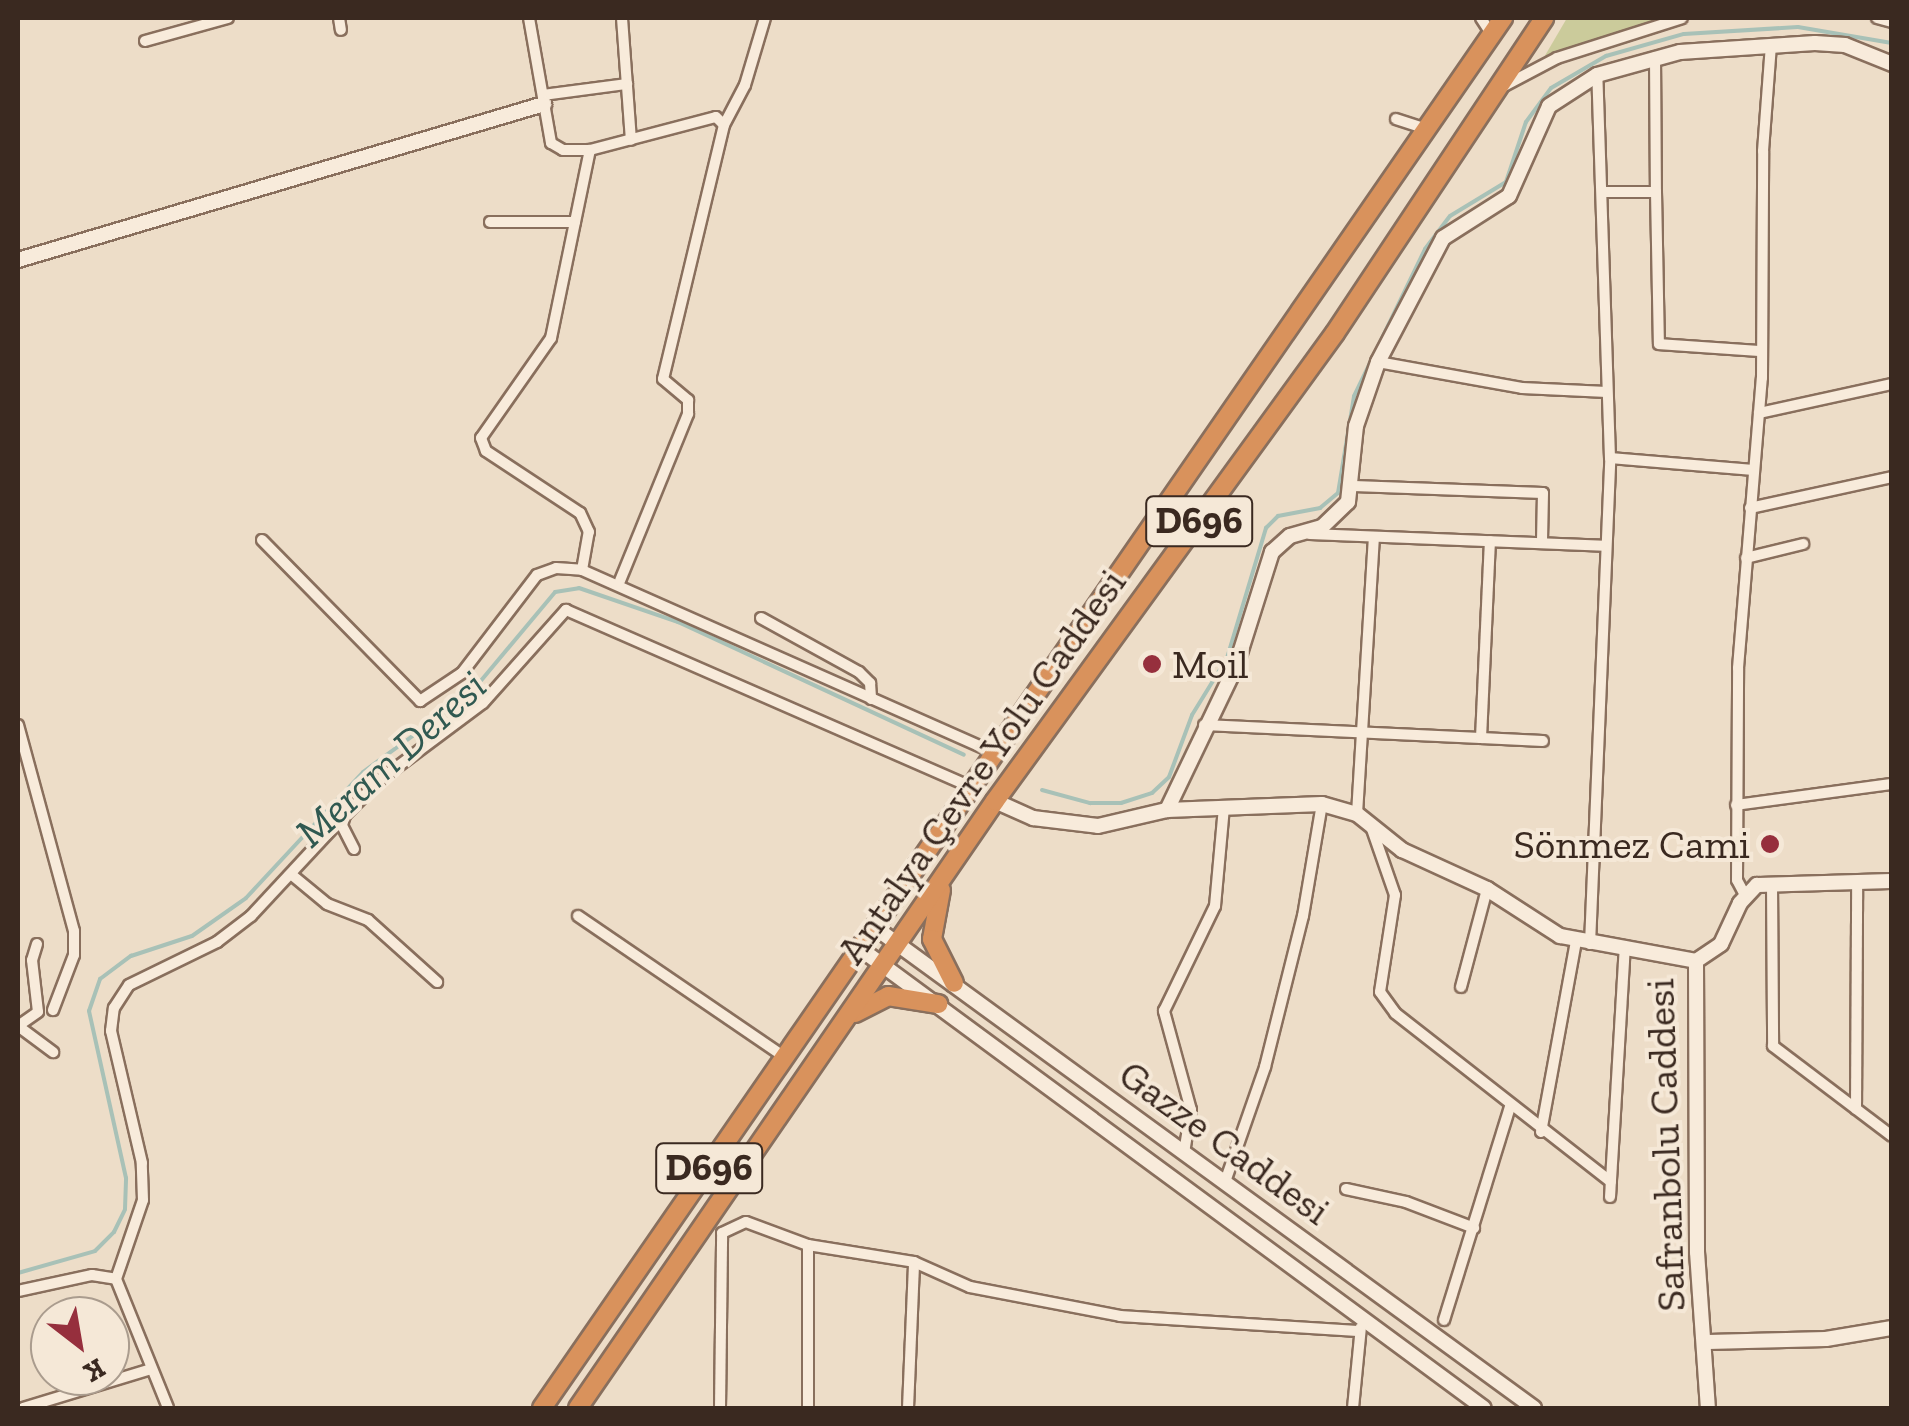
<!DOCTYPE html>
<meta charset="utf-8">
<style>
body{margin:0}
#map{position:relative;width:1909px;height:1426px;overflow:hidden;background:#edddc8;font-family:"Zilla Slab",serif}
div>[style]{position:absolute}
.green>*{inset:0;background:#cbcb9b}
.stream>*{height:4px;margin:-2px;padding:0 2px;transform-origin:2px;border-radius:2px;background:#a8c1b7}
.roads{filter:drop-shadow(2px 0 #896f5d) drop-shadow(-2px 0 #896f5d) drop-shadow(0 2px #896f5d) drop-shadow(0 -2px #896f5d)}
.street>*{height:10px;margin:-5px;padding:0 5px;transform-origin:5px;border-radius:5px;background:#f8ebdb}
.secondary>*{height:14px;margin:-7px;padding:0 7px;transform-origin:7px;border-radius:7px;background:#f8ebdb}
.highway>*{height:18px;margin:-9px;padding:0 9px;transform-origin:9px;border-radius:9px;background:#d9925c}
.dots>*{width:28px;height:28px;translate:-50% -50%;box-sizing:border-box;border:5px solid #f5e8d7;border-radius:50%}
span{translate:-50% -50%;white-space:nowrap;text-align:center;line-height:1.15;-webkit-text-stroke:8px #f5e8d7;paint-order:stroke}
.shield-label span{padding:2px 8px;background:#f5e8d7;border:2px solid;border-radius:8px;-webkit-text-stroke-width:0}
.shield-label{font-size:38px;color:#3a2920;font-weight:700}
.poi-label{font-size:40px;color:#3a2920}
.left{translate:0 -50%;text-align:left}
.right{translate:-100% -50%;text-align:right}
.street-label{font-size:40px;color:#3a2920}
.water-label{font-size:42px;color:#305951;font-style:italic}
.frame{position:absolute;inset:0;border:20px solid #3a2920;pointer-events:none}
.north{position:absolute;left:30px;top:1296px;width:100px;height:100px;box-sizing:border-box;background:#f5e8d7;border:2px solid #aa9c8e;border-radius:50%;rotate:149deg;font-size:28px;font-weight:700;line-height:40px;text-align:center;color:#3a2920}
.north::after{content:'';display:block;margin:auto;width:35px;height:45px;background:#962f3d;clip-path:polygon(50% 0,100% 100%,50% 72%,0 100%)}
</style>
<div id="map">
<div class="green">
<div style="clip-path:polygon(1567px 18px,1676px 18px,1543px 59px)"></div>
</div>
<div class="stream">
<div style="left:1042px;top:790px;width:50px;rotate:15.2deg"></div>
<div style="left:1090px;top:803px;width:31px"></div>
<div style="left:1121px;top:803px;width:33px;rotate:-18deg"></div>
<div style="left:1152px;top:793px;width:23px;rotate:-43deg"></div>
<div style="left:1169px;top:777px;width:66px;rotate:-69.6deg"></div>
<div style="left:1192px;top:715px;width:67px;rotate:-58.4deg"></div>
<div style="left:1227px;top:658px;width:136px;rotate:-73.3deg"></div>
<div style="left:1266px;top:528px;width:17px;rotate:-45deg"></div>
<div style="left:1278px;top:516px;width:43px;rotate:-10.8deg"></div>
<div style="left:1320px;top:508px;width:23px;rotate:-40deg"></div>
<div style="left:1338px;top:493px;width:98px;rotate:-80.6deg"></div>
<div style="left:1354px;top:396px;width:163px;rotate:-64.2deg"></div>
<div style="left:1425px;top:249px;width:41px;rotate:-52.9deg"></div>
<div style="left:1450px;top:216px;width:66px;rotate:-31.3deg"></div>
<div style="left:1506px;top:182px;width:63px;rotate:-71.6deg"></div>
<div style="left:1526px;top:122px;width:42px;rotate:-53.7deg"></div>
<div style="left:1551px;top:88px;width:64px;rotate:-30.2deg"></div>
<div style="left:1606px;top:56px;width:81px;rotate:-15.8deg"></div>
<div style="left:1684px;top:34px;width:114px;rotate:-3.5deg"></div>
<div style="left:1798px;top:27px;width:95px;rotate:9.7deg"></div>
<div style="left:18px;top:1273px;width:80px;rotate:-15.9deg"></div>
<div style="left:95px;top:1251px;width:27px;rotate:-45deg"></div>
<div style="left:114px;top:1232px;width:25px;rotate:-64deg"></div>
<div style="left:125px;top:1209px;width:31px;rotate:-88deg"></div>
<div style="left:126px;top:1178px;width:171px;rotate:-102.5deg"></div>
<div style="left:89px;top:1011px;width:34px;rotate:-71deg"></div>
<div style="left:100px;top:979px;width:39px;rotate:-37deg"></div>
<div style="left:131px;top:956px;width:64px;rotate:-18.2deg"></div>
<div style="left:192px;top:936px;width:66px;rotate:-35.1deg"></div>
<div style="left:246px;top:898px;width:172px;rotate:-47.1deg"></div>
<div style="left:363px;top:772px;width:131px;rotate:-36deg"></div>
<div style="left:469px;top:695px;width:134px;rotate:-50.1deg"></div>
<div style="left:555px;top:592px;width:24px;rotate:-9deg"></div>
<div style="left:579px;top:588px;width:105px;rotate:19deg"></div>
<div style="left:678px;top:622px;width:315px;rotate:24.9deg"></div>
</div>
<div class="roads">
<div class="street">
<div style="left:339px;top:18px;width:12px;rotate:81deg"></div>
<div style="left:529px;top:18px;width:127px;rotate:80deg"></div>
<div style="left:551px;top:143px;width:14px;rotate:30deg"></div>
<div style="left:563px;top:150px;width:27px"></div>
<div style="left:590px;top:150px;width:130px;rotate:-14.7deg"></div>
<div style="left:716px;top:117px;width:11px;rotate:45deg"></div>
<div style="left:724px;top:125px;width:261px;rotate:103.5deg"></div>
<div style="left:663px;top:379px;width:33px;rotate:40deg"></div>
<div style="left:688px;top:400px;width:14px;rotate:90deg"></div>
<div style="left:688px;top:414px;width:180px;rotate:112.2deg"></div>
<div style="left:622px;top:18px;width:122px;rotate:85.8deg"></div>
<div style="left:1481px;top:18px;width:20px;rotate:57deg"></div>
<div style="left:1877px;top:18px;width:16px;rotate:15deg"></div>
<div style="left:145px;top:41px;width:86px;rotate:-15.5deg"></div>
<div style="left:1655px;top:57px;width:135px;rotate:89.6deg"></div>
<div style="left:1502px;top:87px;width:62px;rotate:-27.8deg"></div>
<div style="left:1557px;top:58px;width:131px;rotate:-17.7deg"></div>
<div style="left:543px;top:95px;width:85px;rotate:-7.5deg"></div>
<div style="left:1396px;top:119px;width:32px;rotate:18deg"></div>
<div style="left:724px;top:125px;width:45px;rotate:-62.3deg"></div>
<div style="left:745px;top:85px;width:70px;rotate:-73.4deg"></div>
<div style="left:1603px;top:192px;width:53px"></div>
<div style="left:1656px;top:192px;width:152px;rotate:88.9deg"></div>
<div style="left:1659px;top:344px;width:99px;rotate:4deg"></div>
<div style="left:490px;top:222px;width:85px"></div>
<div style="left:1378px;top:362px;width:146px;rotate:10.2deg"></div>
<div style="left:1522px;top:388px;width:85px;rotate:2.7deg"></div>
<div style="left:1759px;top:413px;width:136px;rotate:-12.3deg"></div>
<div style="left:1610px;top:458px;width:144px;rotate:4.8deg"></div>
<div style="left:1354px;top:486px;width:189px;rotate:2.1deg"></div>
<div style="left:1543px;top:493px;width:48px;rotate:91.2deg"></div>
<div style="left:1750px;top:508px;width:145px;rotate:-12.3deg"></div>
<div style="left:1310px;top:534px;width:294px;rotate:2.3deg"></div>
<div style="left:262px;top:540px;width:226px;rotate:45.5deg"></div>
<div style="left:420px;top:701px;width:50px;rotate:-33.7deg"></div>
<div style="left:462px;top:673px;width:123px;rotate:-52.6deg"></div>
<div style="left:537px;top:575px;width:20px;rotate:-20deg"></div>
<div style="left:556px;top:568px;width:26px;rotate:4deg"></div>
<div style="left:582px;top:570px;width:452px;rotate:23.9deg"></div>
<div style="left:1746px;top:558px;width:59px;rotate:-13.8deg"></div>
<div style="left:582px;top:570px;width:39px;rotate:-80deg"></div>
<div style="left:589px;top:532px;width:21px;rotate:-115deg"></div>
<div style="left:580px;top:513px;width:113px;rotate:-146.6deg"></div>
<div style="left:486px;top:451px;width:14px;rotate:-111deg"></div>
<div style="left:481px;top:438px;width:122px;rotate:-55deg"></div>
<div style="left:551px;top:338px;width:192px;rotate:-78.3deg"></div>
<div style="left:761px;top:618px;width:112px;rotate:28.9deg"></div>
<div style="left:859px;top:672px;width:16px;rotate:45deg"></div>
<div style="left:870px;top:683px;width:16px;rotate:86deg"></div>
<div style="left:18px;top:725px;width:213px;rotate:74.8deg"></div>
<div style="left:74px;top:931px;width:24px;rotate:90deg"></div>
<div style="left:74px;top:955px;width:59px;rotate:110.9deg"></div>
<div style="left:1204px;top:725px;width:277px;rotate:2.7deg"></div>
<div style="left:1481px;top:738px;width:197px;rotate:-87.4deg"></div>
<div style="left:1481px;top:738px;width:62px;rotate:2.8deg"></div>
<div style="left:1736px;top:805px;width:157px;rotate:-7.7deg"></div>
<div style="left:1357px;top:814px;width:276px;rotate:-86.5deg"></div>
<div style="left:1372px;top:829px;width:70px;rotate:70.8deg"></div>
<div style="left:1395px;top:895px;width:98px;rotate:98.8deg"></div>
<div style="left:1380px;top:992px;width:26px;rotate:54deg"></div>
<div style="left:1395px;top:1013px;width:274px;rotate:38deg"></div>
<div style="left:354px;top:849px;width:27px;rotate:-117deg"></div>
<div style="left:342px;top:825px;width:10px;rotate:-73deg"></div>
<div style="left:345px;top:815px;width:51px;rotate:-45deg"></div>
<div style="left:381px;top:779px;width:127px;rotate:-36.7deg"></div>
<div style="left:483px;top:703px;width:125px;rotate:-48.3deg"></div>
<div style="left:566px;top:610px;width:443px;rotate:23.6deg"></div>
<div style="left:292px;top:875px;width:45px;rotate:39.6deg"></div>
<div style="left:327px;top:904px;width:44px;rotate:21.3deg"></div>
<div style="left:368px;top:920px;width:93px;rotate:41.9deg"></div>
<div style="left:1772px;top:884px;width:162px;rotate:89.6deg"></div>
<div style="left:1773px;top:1046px;width:149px;rotate:37.1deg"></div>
<div style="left:1746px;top:897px;width:19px;rotate:-118deg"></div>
<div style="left:1737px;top:880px;width:212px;rotate:-89.7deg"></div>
<div style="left:1738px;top:668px;width:291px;rotate:-85.3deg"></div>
<div style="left:1762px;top:378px;width:227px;rotate:-89.7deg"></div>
<div style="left:1763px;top:151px;width:106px;rotate:-85.7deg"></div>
<div style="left:578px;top:916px;width:252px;rotate:34.3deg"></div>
<div style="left:37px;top:944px;width:17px;rotate:107deg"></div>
<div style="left:32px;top:960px;width:52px;rotate:83.4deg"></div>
<div style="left:38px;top:1012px;width:24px;rotate:145deg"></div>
<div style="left:18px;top:1026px;width:44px;rotate:36.6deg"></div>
<div style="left:1590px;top:944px;width:486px;rotate:-87.6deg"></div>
<div style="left:1610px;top:458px;width:383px;rotate:-91.9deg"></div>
<div style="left:1461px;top:987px;width:101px;rotate:-75.1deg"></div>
<div style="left:1856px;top:1109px;width:228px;rotate:-89.7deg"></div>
<div style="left:1541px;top:1132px;width:193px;rotate:-79.6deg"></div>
<div style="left:1184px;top:1153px;width:44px;rotate:-80.8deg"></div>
<div style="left:1191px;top:1110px;width:103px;rotate:-105.3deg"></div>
<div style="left:1164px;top:1011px;width:117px;rotate:-64.1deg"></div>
<div style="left:1215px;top:906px;width:98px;rotate:-84.8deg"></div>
<div style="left:1225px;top:1182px;width:122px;rotate:-70.8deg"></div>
<div style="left:1265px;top:1067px;width:156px;rotate:-75.9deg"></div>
<div style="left:1303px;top:916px;width:114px;rotate:-80.4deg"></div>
<div style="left:1346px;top:1189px;width:61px;rotate:12.2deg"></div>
<div style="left:1406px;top:1202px;width:73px;rotate:20.9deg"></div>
<div style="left:1610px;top:1197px;width:249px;rotate:-86.6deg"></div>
<div style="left:722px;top:1233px;width:26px;rotate:-25deg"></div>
<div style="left:746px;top:1222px;width:66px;rotate:20.4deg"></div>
<div style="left:808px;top:1245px;width:107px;rotate:9.1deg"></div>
<div style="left:914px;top:1262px;width:61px;rotate:24.1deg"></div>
<div style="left:970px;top:1287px;width:153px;rotate:10.9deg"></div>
<div style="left:1120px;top:1316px;width:238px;rotate:3.6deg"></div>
<div style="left:808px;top:1245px;width:163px;rotate:90deg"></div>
<div style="left:116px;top:1279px;width:83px;rotate:-71.1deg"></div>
<div style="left:143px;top:1200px;width:37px;rotate:-92deg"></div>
<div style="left:142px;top:1163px;width:136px;rotate:-103.2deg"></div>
<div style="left:111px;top:1031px;width:23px;rotate:-83deg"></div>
<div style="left:114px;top:1008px;width:27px;rotate:-57deg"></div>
<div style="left:129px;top:985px;width:98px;rotate:-26deg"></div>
<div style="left:217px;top:942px;width:43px;rotate:-37.4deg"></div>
<div style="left:251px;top:916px;width:138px;rotate:-47.1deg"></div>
<div style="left:18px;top:1291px;width:76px;rotate:-12.2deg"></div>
<div style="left:92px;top:1275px;width:24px;rotate:9deg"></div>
<div style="left:116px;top:1279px;width:139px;rotate:68deg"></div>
<div style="left:1444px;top:1320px;width:223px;rotate:-72.8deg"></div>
<div style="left:23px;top:1408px;width:134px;rotate:-16.9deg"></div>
<div style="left:720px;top:1408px;width:175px;rotate:-89.3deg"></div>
<div style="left:908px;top:1408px;width:146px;rotate:-87.6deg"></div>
<div style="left:1353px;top:1408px;width:81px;rotate:-84.4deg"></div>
</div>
<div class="secondary">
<div style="left:18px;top:260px;width:549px;rotate:-16.52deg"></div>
<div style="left:995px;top:801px;width:42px;rotate:24.1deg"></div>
<div style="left:1033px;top:818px;width:65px;rotate:7deg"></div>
<div style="left:1098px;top:826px;width:71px;rotate:-13.1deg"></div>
<div style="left:1167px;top:810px;width:155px;rotate:-2.2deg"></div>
<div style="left:1322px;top:804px;width:36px;rotate:16deg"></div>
<div style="left:1357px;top:814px;width:58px;rotate:38.7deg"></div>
<div style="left:1402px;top:850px;width:94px;rotate:24.6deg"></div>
<div style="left:1487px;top:889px;width:87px;rotate:32.8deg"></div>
<div style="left:1560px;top:936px;width:138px;rotate:10.4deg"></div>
<div style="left:1696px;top:961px;width:291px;rotate:89.8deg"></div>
<div style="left:1697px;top:1252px;width:156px;rotate:86deg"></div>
<div style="left:1167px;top:810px;width:160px;rotate:-64.4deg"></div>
<div style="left:1236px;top:666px;width:120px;rotate:-72.5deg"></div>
<div style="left:1272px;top:552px;width:24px;rotate:-42deg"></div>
<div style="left:1290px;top:536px;width:33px;rotate:-16deg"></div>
<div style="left:1322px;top:527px;width:36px;rotate:-44deg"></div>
<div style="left:1348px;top:502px;width:76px;rotate:-84deg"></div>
<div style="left:1356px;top:426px;width:68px;rotate:-71deg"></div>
<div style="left:1378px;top:362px;width:140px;rotate:-62.3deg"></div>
<div style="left:1443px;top:238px;width:78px;rotate:-32.5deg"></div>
<div style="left:1509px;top:196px;width:98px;rotate:-66deg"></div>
<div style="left:1549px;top:106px;width:57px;rotate:-32.9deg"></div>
<div style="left:1597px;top:75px;width:86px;rotate:-15.5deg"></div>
<div style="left:1680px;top:52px;width:135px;rotate:-3.8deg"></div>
<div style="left:1815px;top:43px;width:30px;rotate:4deg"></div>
<div style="left:1845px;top:45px;width:51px;rotate:22deg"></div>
<div style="left:877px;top:929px;width:813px;rotate:36.09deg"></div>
<div style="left:862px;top:950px;width:772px;rotate:36.37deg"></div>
<div style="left:1696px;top:961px;width:30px;rotate:-34deg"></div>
<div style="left:1721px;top:944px;width:45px;rotate:-65.1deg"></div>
<div style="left:1740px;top:903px;width:25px;rotate:-47deg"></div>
<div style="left:1757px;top:885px;width:135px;rotate:-1.7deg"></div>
<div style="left:1708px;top:1342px;width:118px;rotate:-1.5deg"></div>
<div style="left:1826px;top:1339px;width:67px;rotate:-9.5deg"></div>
</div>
<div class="highway">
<div style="left:941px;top:890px;width:50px;rotate:100.4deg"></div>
<div style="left:932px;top:939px;width:49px;rotate:63.4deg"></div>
<div style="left:855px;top:1013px;width:37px;rotate:-27deg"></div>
<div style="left:888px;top:996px;width:51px;rotate:9.1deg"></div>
<div style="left:542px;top:1408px;width:1690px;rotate:-55.34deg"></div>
<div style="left:578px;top:1408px;width:736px;rotate:-55.51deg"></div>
<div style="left:995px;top:801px;width:578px;rotate:-54deg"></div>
<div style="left:1335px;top:333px;width:378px;rotate:-56.4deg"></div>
</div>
</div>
<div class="dots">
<div style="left:1152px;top:664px;background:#962f3d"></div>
<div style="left:1770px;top:844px;background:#962f3d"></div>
</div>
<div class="shield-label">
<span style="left:1199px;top:521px">D696</span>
<span style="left:709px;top:1168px">D696</span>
</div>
<div class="poi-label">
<span class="left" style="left:1172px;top:664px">Moil</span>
<span class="right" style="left:1750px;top:844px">Sönmez Cami</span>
</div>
<div class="street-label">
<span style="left:981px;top:766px;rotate:-55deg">Antalya Çevre Yolu Caddesi</span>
<span style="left:1225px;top:1142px;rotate:36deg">Gazze Caddesi</span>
<span style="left:1665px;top:1145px;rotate:-92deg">Safranbolu Caddesi</span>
</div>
<div class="water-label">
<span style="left:391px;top:759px;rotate:-42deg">Meram Deresi</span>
</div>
<div class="frame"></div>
<div class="north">K</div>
</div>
